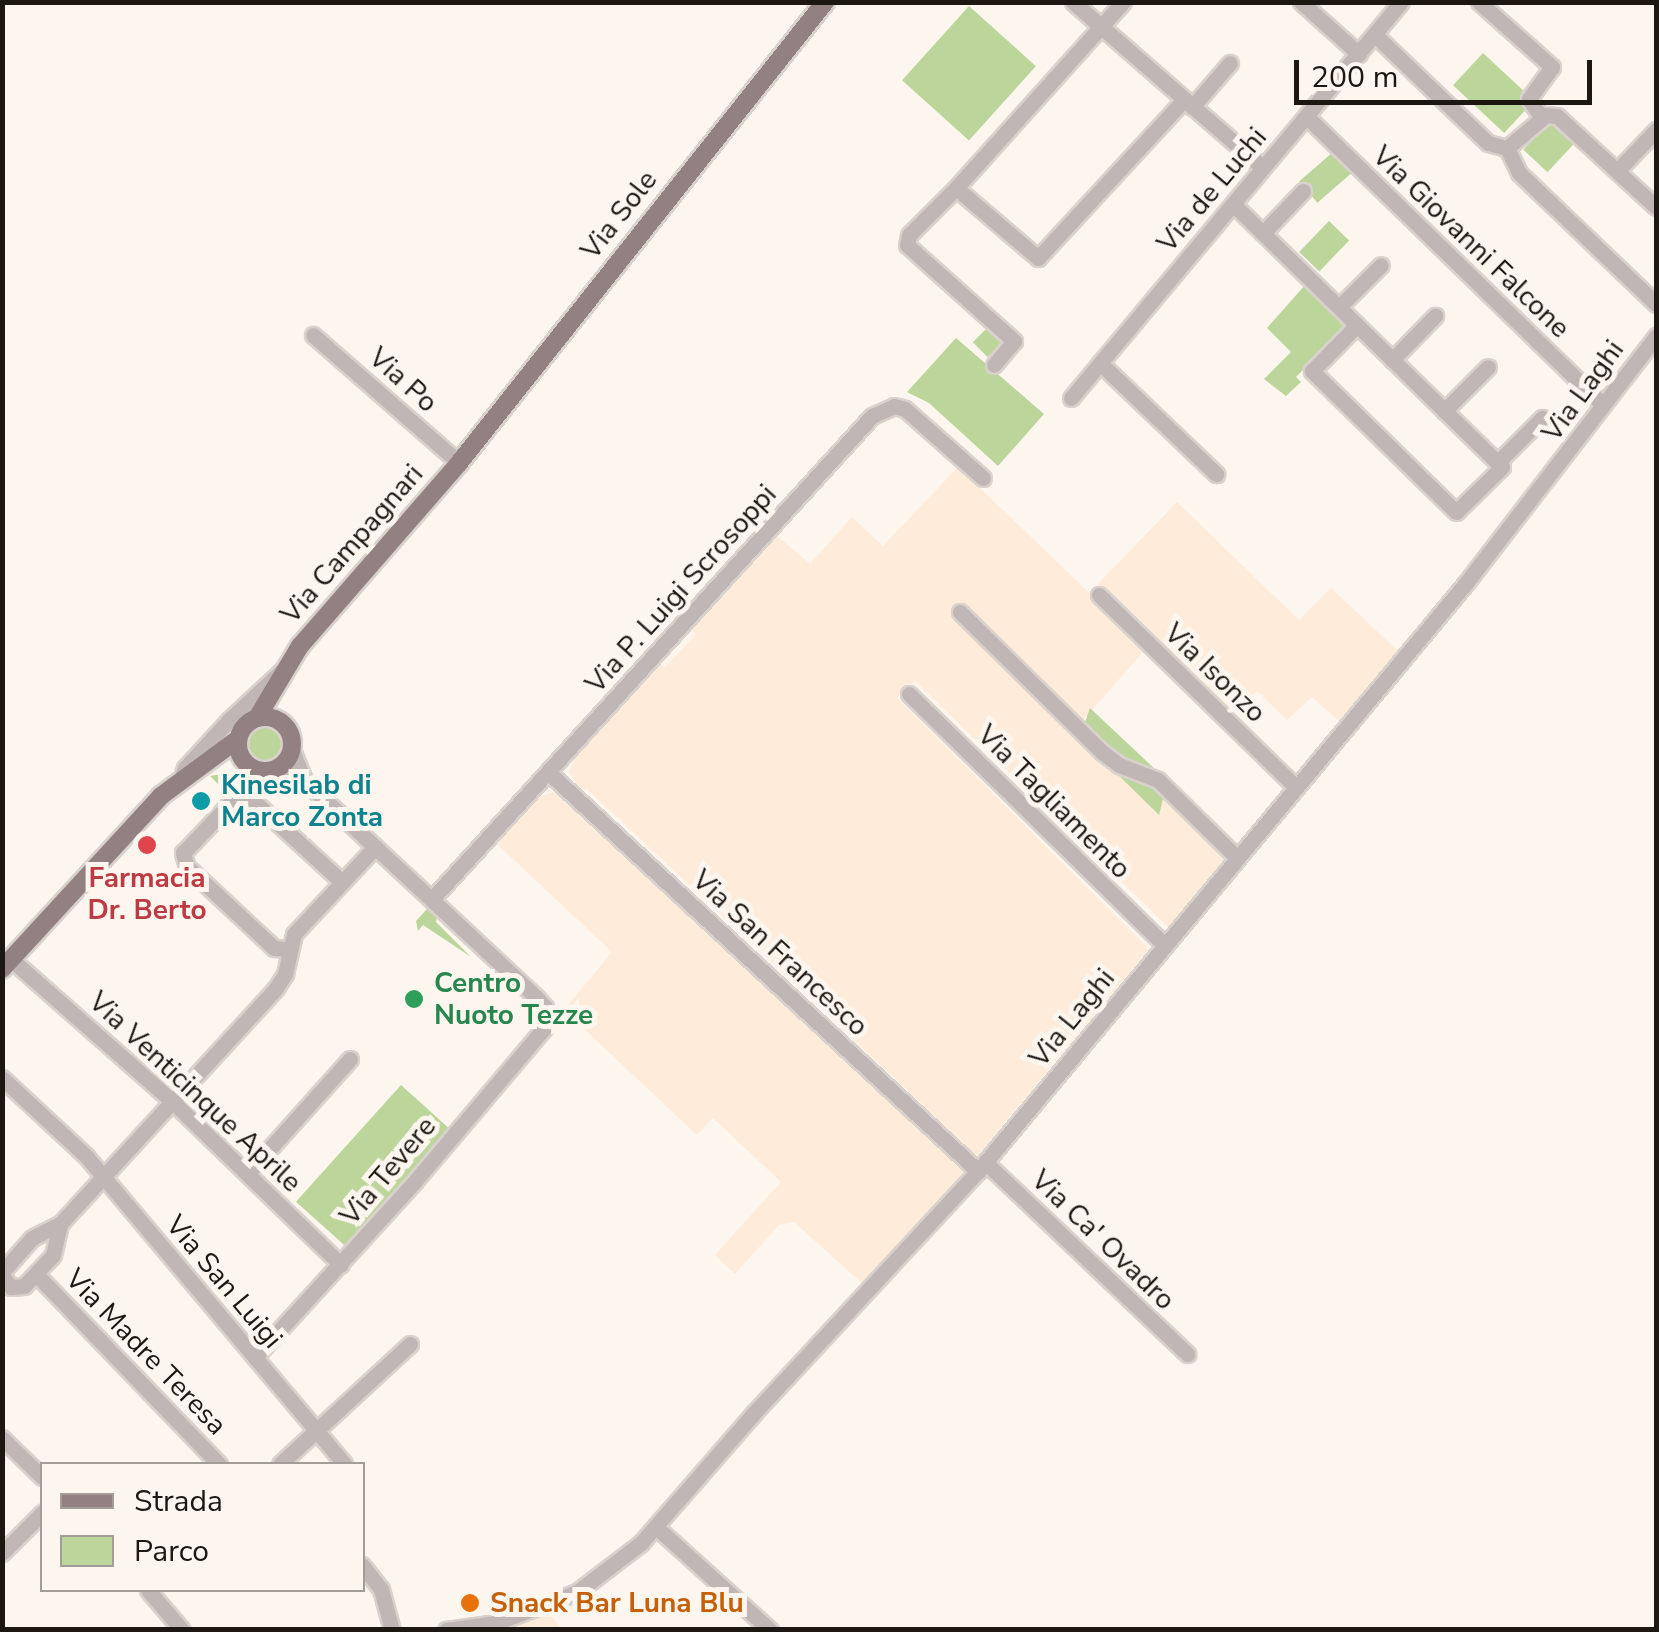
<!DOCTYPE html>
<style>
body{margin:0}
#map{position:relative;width:1659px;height:1632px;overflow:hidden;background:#fdf6ef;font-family:"Nunito Sans",sans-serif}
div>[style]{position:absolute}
.built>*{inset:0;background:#feebda}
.green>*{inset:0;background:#bcd59b;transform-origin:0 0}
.round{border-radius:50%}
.roads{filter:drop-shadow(2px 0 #d9d2cc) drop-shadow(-2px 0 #d9d2cc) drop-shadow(0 2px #d9d2cc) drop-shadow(0 -2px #d9d2cc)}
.minor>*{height:15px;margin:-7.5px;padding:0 7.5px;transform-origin:7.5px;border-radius:7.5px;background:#c1b6b6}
.major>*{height:18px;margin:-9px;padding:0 9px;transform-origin:9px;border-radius:9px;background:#938081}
.major>.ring{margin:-9px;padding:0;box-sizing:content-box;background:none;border:18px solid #938081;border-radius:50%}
.dots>*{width:28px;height:28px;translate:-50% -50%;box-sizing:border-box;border:5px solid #fdf6ef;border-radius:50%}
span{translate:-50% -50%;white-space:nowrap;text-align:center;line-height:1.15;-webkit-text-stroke:10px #fdf6ef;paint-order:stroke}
.street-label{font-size:28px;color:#1d1712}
.culture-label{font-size:28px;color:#0d838f;font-weight:700}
.left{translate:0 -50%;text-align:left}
.health-label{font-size:28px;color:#be3a42;font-weight:700}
.leisure-label{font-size:28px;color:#27864d;font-weight:700}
.food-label{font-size:28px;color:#c56008;font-weight:700}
.frame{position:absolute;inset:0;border:5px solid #1d1712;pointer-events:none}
.legend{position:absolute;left:40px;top:1462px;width:325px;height:130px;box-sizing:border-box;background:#fdf6ef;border:2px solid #a39d97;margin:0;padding:12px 18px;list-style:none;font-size:30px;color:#1d1712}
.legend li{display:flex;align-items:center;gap:20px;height:50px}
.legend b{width:50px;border:2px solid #a39d97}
.scale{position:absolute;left:1294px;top:60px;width:298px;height:45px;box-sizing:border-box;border:5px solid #1d1712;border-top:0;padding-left:12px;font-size:30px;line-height:35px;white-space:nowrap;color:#1d1712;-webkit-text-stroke:8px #fdf6ef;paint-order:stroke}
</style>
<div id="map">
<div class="built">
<div style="clip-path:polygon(958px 467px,1153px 654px,1144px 651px,1084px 719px,1159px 813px,1165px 791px,1228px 859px,1169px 928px,915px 681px,897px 698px,1149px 949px,977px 1156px,586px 788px,582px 792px,569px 772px,575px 755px,659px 663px,665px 668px,696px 634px,690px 628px,776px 535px,810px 564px,852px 517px,883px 546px)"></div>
<div style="clip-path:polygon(1177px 502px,1299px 620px,1331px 588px,1398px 651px,1339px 721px,1312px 697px,1287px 720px,1257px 691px,1231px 717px,1097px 585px)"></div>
<div style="clip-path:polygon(554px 792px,962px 1167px,962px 1177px,863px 1284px,794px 1222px,779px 1225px,735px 1274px,715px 1255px,781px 1182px,713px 1118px,697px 1135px,564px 1010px,612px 952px,495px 842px,537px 797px)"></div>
<div style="clip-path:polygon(545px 1609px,562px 1629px,500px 1629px,499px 1626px)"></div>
</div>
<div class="green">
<div style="left:969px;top:6px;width:90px;height:100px;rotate:42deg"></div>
<div style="left:1483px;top:53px;width:70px;height:44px;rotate:43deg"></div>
<div style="left:1552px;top:119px;width:33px;height:42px;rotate:43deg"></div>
<div style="left:1333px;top:152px;width:28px;height:45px;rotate:49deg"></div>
<div style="left:1329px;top:221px;width:28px;height:43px;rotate:44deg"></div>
<div style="clip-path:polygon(1306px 284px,1353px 329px,1335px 338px,1296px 377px,1301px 382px,1286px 396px,1264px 379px,1291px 352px,1267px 328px)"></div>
<div style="left:989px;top:326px;width:21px;height:23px;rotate:45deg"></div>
<div style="clip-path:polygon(956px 338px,1044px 414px,998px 466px,929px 403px,907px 392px)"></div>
<div style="clip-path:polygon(1090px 708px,1157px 771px,1114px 755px,1084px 725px)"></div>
<div class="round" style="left:247px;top:725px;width:36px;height:36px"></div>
<div style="clip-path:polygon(1104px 761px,1165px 791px,1159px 815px)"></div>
<div style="clip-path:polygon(234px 772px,256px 780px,266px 781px,260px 786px,236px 781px,224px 790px,210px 776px)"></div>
<div style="clip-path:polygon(427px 909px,438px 912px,436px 922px,471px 957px,423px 925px,418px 931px,416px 921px)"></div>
<div style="left:401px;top:1085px;width:66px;height:157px;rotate:42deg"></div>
</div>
<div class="roads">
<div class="minor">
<div style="left:1073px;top:2px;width:251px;rotate:41.1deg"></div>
<div style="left:1123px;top:2px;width:250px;rotate:131.9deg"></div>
<div style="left:956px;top:188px;width:108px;rotate:40.5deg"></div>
<div style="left:1038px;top:258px;width:215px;rotate:-47.3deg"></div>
<div style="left:1301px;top:2px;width:78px;rotate:41.9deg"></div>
<div style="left:1479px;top:2px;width:98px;rotate:41.7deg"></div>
<div style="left:1552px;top:67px;width:39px;rotate:126deg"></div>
<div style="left:1529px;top:99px;width:23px;rotate:56deg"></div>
<div style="left:1376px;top:36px;width:155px;rotate:43.7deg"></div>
<div style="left:1488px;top:143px;width:20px;rotate:15deg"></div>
<div style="left:1192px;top:107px;width:58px;rotate:-49.2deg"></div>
<div style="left:1307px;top:117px;width:410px;rotate:44.2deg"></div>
<div style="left:1507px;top:148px;width:28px;rotate:64deg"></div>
<div style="left:1519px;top:173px;width:190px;rotate:43.7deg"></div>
<div style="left:1507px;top:148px;width:51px;rotate:-40.2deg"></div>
<div style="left:1546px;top:115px;width:11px;rotate:5deg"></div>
<div style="left:1557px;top:116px;width:134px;rotate:42.6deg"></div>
<div style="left:1617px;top:171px;width:57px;rotate:-46.4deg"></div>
<div style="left:956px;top:188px;width:66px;rotate:135deg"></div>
<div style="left:909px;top:235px;width:10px;rotate:101deg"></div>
<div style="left:907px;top:245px;width:144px;rotate:41.9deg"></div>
<div style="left:1014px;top:341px;width:31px;rotate:130deg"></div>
<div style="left:1233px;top:204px;width:173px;rotate:44.3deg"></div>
<div style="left:1357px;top:325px;width:203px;rotate:44.4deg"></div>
<div style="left:1502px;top:467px;width:64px;rotate:135.6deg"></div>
<div style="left:1456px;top:512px;width:202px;rotate:-135.6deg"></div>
<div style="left:1312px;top:371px;width:64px;rotate:-45.6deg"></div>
<div style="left:1263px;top:233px;width:58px;rotate:-46.4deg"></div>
<div style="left:1339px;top:307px;width:59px;rotate:-45deg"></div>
<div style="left:313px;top:335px;width:194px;rotate:41.2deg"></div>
<div style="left:1392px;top:360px;width:62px;rotate:-45.7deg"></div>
<div style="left:1100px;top:363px;width:161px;rotate:43.7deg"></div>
<div style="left:1071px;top:398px;width:515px;rotate:-50.19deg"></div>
<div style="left:1444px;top:411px;width:62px;rotate:-45deg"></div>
<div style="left:1497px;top:463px;width:64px;rotate:-45deg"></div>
<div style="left:1099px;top:595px;width:275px;rotate:44.3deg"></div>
<div style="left:960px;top:612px;width:199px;rotate:44.6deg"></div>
<div style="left:1102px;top:752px;width:21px;rotate:37deg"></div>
<div style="left:1119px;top:765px;width:42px;rotate:21deg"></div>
<div style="left:1158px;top:780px;width:111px;rotate:44.6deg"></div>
<div style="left:909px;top:694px;width:358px;rotate:44.5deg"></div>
<div style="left:276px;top:769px;width:32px;rotate:24deg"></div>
<div style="left:548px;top:772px;width:587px;rotate:42.86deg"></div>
<div style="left:181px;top:780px;width:13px;rotate:-72deg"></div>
<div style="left:185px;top:768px;width:65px;rotate:-47.5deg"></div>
<div style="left:229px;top:720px;width:79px;rotate:-43deg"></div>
<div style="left:432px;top:899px;width:653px;rotate:-47.67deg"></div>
<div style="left:872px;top:416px;width:24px;rotate:-24deg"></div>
<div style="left:894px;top:406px;width:11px;rotate:15deg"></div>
<div style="left:905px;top:409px;width:104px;rotate:41.5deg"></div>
<div style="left:288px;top:949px;width:14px;rotate:-176deg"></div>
<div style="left:274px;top:948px;width:119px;rotate:-137deg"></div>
<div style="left:187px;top:867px;width:15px;rotate:-106deg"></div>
<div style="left:183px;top:853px;width:74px;rotate:-46.6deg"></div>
<div style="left:234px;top:799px;width:14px;rotate:-17deg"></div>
<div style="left:247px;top:795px;width:129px;rotate:42.5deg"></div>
<div style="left:12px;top:960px;width:213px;rotate:41.4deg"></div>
<div style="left:172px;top:1101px;width:235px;rotate:44.1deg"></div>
<div style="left:2px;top:1078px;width:115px;rotate:42.9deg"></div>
<div style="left:86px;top:1156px;width:402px;rotate:50deg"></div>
<div style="left:985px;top:1162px;width:279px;rotate:43.5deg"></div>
<div style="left:248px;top:1173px;width:153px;rotate:-48.2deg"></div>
<div style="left:2px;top:1272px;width:45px;rotate:-48.6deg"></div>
<div style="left:32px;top:1238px;width:31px;rotate:-27deg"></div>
<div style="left:60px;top:1224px;width:320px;rotate:-47.5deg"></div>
<div style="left:276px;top:988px;width:17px;rotate:-57deg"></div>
<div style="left:285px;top:974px;width:41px;rotate:-77.3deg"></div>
<div style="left:294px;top:934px;width:119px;rotate:-47deg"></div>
<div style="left:36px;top:1274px;width:264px;rotate:46.1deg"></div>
<div style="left:2px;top:1276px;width:14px;rotate:51deg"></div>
<div style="left:11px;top:1287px;width:13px;rotate:-4deg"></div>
<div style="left:24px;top:1286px;width:42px;rotate:-46.9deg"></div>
<div style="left:53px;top:1255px;width:32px;rotate:-77deg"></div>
<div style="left:255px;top:1357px;width:238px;rotate:-47.7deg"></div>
<div style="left:415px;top:1181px;width:202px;rotate:-49.8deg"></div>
<div style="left:545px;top:1027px;width:20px;rotate:-90deg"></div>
<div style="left:545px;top:1007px;width:12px;rotate:-132deg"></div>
<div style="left:537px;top:998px;width:317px;rotate:-137deg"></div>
<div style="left:305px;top:782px;width:35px;rotate:-112deg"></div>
<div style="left:2px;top:1438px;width:56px;rotate:44.3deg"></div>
<div style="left:280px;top:1464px;width:177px;rotate:-42.7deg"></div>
<div style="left:656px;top:1527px;width:154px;rotate:42.1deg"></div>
<div style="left:2px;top:1553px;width:57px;rotate:-45deg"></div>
<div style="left:362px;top:1565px;width:31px;rotate:52deg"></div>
<div style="left:381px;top:1589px;width:42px;rotate:75deg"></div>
<div style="left:148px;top:1590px;width:52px;rotate:49.6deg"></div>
<div style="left:446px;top:1630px;width:49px;rotate:-8.1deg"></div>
<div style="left:495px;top:1623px;width:88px;rotate:-20.7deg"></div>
<div style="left:577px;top:1592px;width:81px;rotate:-37.4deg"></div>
<div style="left:641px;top:1543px;width:171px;rotate:-49deg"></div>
<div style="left:753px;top:1414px;width:331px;rotate:-47.2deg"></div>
<div style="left:978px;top:1171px;width:764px;rotate:-50.31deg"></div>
<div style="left:1466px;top:583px;width:312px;rotate:-52.4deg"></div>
</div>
<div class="major">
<div class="ring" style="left:238px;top:717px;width:36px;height:36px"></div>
<div style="left:257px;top:718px;width:84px;rotate:-59.2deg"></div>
<div style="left:300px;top:646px;width:242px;rotate:-49deg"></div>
<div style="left:459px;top:463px;width:589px;rotate:-51.55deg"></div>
<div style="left:2px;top:969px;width:235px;rotate:-47.4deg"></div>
<div style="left:161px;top:796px;width:96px;rotate:-36.5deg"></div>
</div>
</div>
<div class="dots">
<div style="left:201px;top:801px;background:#0f9aa8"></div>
<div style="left:147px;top:845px;background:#e0444e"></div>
<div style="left:414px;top:999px;background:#2e9e5b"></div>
<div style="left:470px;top:1603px;background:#e8710a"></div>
</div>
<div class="street-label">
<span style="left:1212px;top:190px;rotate:-50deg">Via de Luchi</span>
<span style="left:619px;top:215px;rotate:-52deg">Via Sole</span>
<span style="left:1471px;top:242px;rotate:44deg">Via Giovanni Falcone</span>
<span style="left:403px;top:380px;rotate:42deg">Via Po</span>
<span style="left:1583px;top:391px;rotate:-54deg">Via Laghi</span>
<span style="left:352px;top:544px;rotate:-49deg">Via Campagnari</span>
<span style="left:681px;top:589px;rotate:-48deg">Via P. Luigi Scrosoppi</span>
<span style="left:1215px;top:673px;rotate:44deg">Via Isonzo</span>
<span style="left:1054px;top:802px;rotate:45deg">Via Tagliamento</span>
<span style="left:780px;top:953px;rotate:43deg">Via San Francesco</span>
<span style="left:1072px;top:1018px;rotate:-51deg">Via Laghi</span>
<span style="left:195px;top:1092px;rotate:43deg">Via Venticinque Aprile</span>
<span style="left:388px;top:1171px;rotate:-50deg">Via Tevere</span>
<span style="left:1103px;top:1240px;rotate:44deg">Via Ca' Ovadro</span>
<span style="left:224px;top:1282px;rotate:50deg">Via San Luigi</span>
<span style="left:146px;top:1352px;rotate:46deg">Via Madre Teresa</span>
</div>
<div class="culture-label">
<span class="left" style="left:221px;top:801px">Kinesilab di<br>Marco Zonta</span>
</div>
<div class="health-label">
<span style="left:147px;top:894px">Farmacia<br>Dr. Berto</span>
</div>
<div class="leisure-label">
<span class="left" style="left:434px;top:999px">Centro<br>Nuoto Tezze</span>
</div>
<div class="food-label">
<span class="left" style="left:490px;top:1603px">Snack Bar Luna Blu</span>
</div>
<div class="frame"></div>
<ul class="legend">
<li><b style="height:12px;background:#938081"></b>Strada</li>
<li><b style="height:28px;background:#bcd59b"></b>Parco</li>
</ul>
<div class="scale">200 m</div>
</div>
